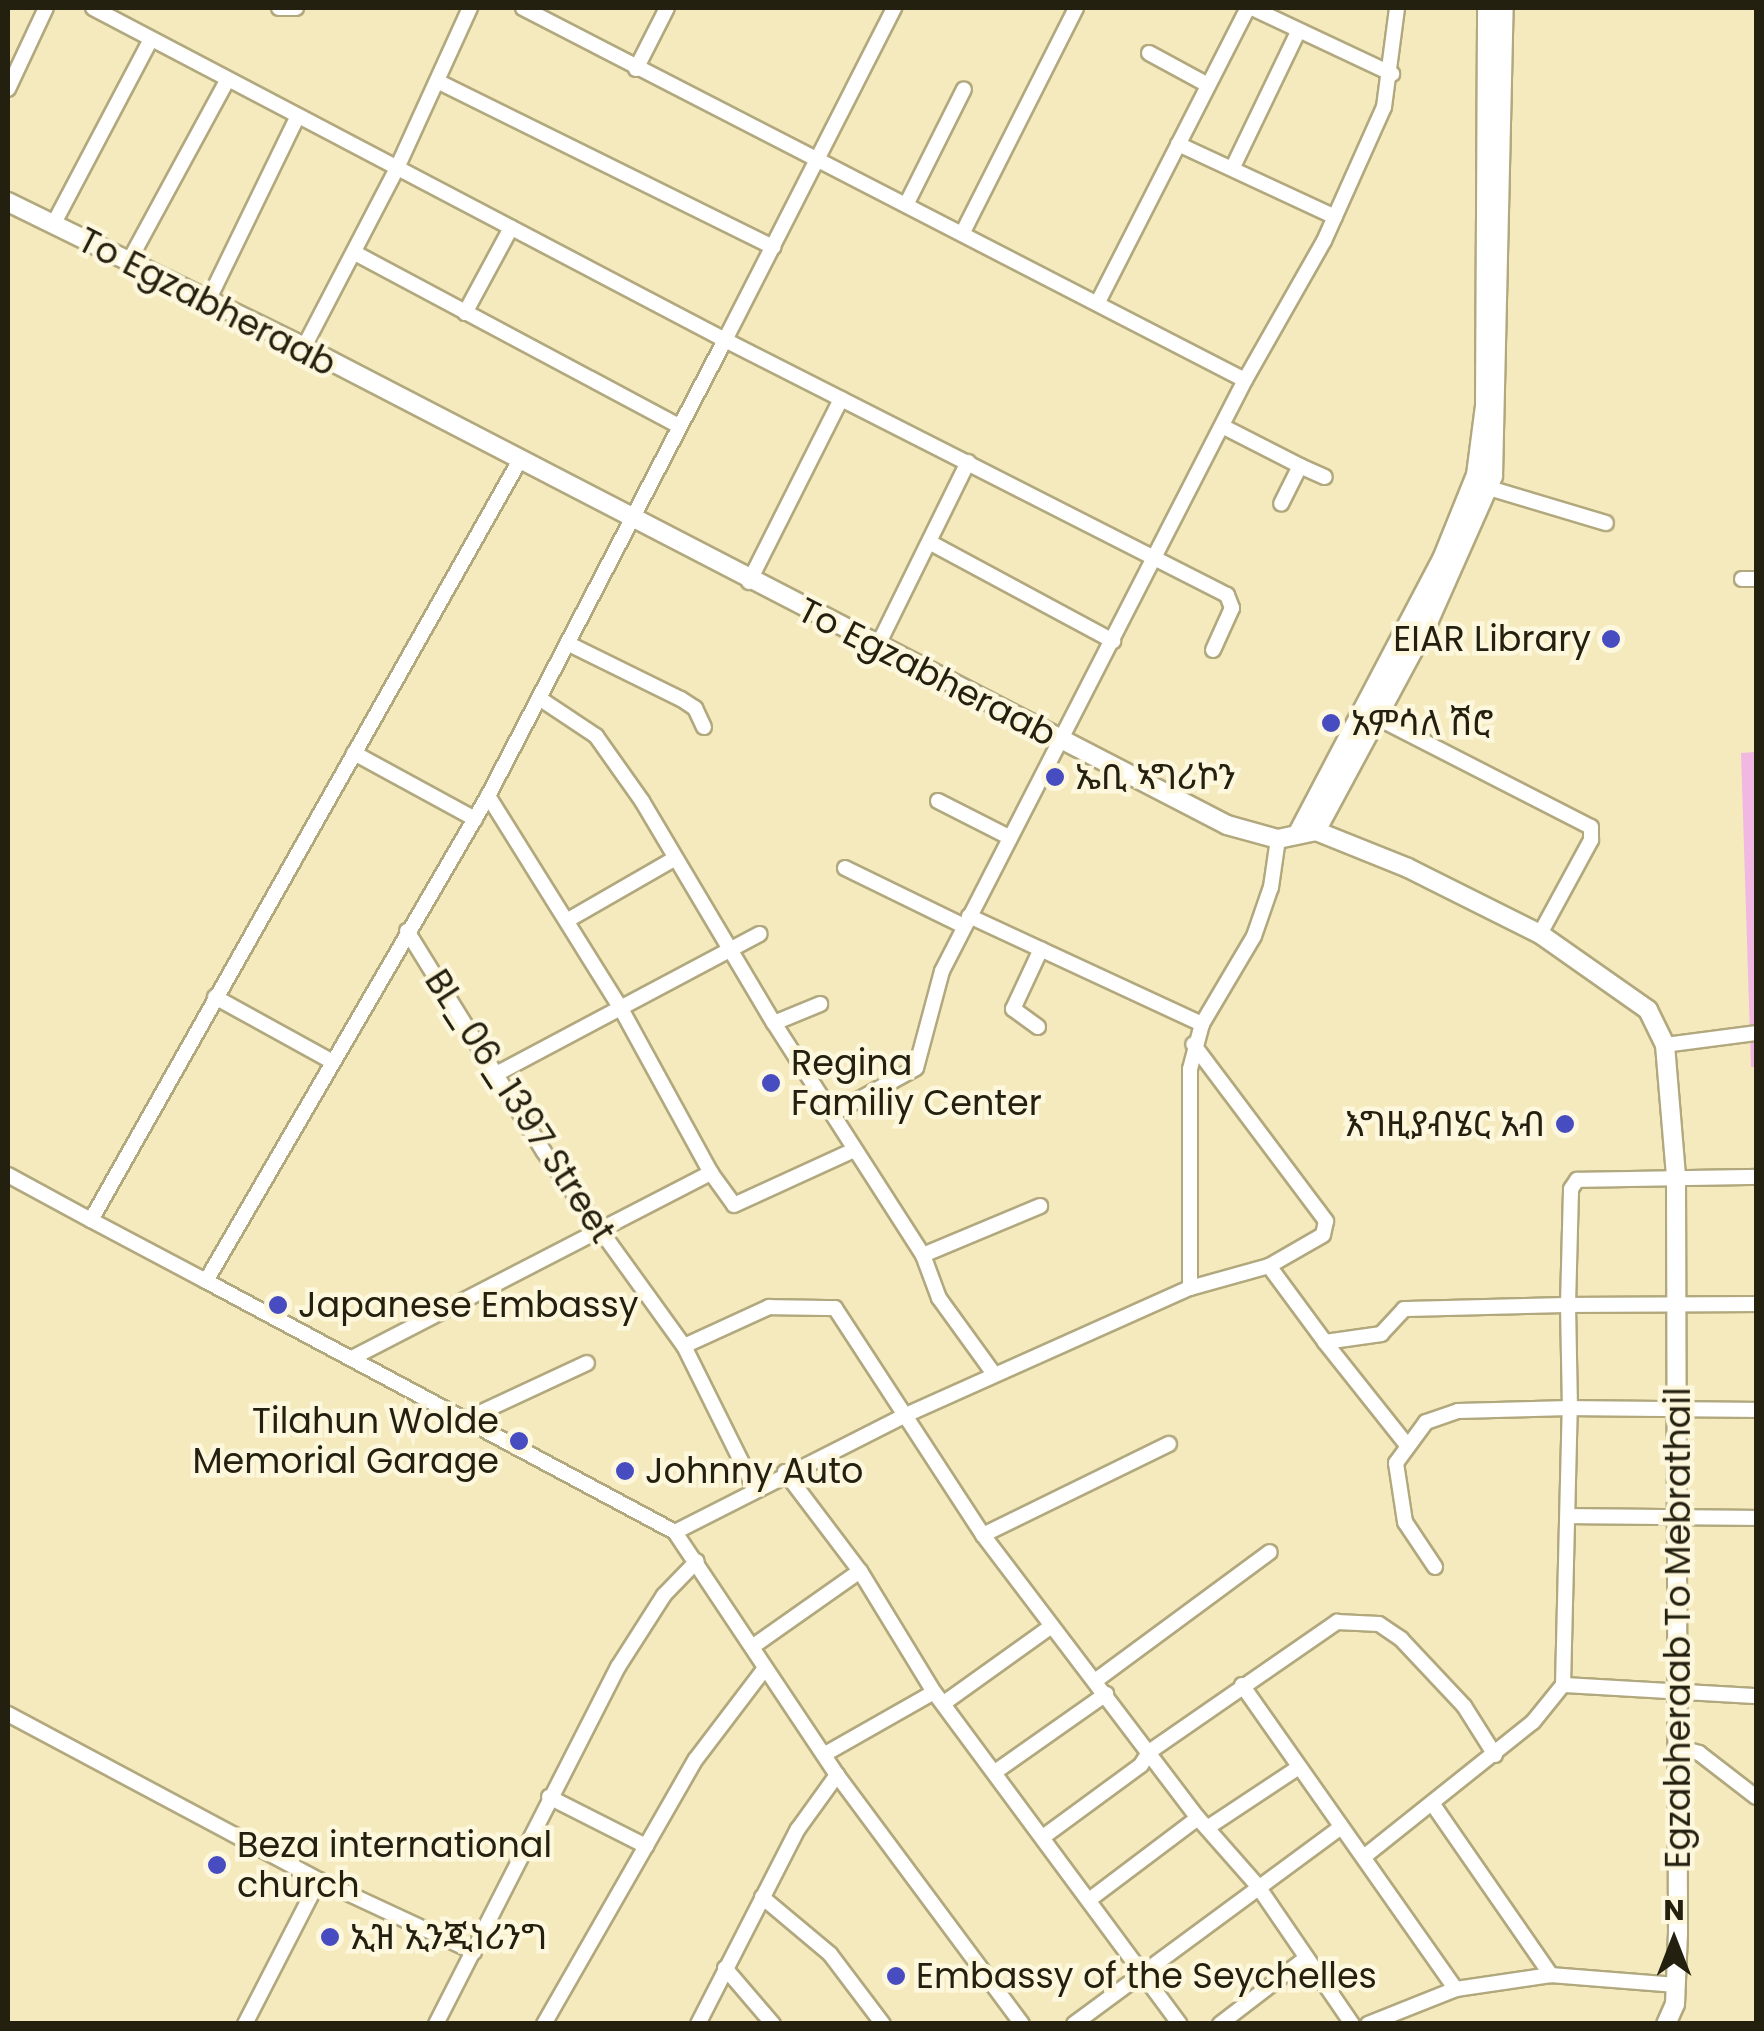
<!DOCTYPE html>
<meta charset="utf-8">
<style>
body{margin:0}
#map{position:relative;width:1764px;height:2031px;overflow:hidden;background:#f5eabe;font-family:Poppins,"Noto Sans Ethiopic",sans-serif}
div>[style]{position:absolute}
.green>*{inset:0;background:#f1b8e2}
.roads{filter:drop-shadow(2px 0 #b2a87e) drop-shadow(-2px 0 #b2a87e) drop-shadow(0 2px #b2a87e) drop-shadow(0 -2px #b2a87e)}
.street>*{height:14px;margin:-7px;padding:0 7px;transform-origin:7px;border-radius:7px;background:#fff}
.secondary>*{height:18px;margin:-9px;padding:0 9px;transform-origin:9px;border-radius:9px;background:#fff}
.dots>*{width:28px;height:28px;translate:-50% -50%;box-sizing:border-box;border:5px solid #fdf7dd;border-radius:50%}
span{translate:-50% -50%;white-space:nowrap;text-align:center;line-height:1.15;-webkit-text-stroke:9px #fdf7dd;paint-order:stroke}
.street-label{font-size:35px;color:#24200f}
.poi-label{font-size:35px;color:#24200f}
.right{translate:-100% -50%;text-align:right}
.left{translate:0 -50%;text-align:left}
.frame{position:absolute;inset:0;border:10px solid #24200f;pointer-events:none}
.north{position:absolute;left:1624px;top:1891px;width:100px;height:100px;-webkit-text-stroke:8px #fdf7dd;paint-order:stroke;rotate:0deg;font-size:28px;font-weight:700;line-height:40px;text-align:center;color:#24200f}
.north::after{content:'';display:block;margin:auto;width:35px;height:45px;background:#24200f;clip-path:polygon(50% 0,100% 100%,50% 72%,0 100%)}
</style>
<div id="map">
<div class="green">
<div style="clip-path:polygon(1756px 752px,1756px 1067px,1751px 1067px,1741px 753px)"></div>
</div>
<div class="roads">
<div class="street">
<div style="left:93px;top:8px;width:714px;rotate:27.71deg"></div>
<div style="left:725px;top:340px;width:373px;rotate:-63deg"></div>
<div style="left:279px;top:8px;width:17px"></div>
<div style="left:523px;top:8px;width:812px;rotate:27.26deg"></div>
<div style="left:1245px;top:380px;width:664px;rotate:117.14deg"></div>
<div style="left:942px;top:971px;width:100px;rotate:105deg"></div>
<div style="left:916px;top:1068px;width:94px;rotate:151.2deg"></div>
<div style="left:1252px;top:8px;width:155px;rotate:25.2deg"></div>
<div style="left:1149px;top:53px;width:65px;rotate:28.5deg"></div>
<div style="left:636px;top:69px;width:68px;rotate:-63.1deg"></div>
<div style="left:439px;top:82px;width:373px;rotate:26.3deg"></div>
<div style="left:8px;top:89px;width:89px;rotate:-64.9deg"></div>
<div style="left:1178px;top:144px;width:173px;rotate:24.9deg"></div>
<div style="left:1233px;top:167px;width:150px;rotate:-64.3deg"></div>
<div style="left:907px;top:203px;width:127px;rotate:-63.4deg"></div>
<div style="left:53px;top:225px;width:210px;rotate:-62.2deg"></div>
<div style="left:963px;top:232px;width:251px;rotate:-63.2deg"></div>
<div style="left:355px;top:253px;width:367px;rotate:28.1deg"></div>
<div style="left:128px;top:263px;width:209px;rotate:-61.5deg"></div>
<div style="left:1098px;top:302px;width:330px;rotate:-63deg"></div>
<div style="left:207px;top:303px;width:206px;rotate:-64.1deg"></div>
<div style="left:465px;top:313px;width:97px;rotate:-61.6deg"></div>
<div style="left:304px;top:347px;width:202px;rotate:-62.5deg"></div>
<div style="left:397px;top:168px;width:176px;rotate:-65.5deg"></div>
<div style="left:1245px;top:380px;width:160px;rotate:-60.4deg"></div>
<div style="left:1324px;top:241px;width:147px;rotate:-65.9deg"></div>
<div style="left:1384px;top:107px;width:100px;rotate:-82.5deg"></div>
<div style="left:1222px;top:426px;width:88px;rotate:27.1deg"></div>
<div style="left:1300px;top:466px;width:42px;rotate:116.6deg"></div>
<div style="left:1300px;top:466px;width:27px;rotate:24deg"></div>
<div style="left:1489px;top:488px;width:122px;rotate:16.7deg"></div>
<div style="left:931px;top:543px;width:207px;rotate:28.3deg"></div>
<div style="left:1742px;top:579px;width:14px"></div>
<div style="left:749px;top:582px;width:205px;rotate:-63.3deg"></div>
<div style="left:569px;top:644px;width:125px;rotate:26.2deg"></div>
<div style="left:681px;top:699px;width:17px;rotate:33deg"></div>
<div style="left:695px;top:708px;width:21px;rotate:65deg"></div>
<div style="left:878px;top:645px;width:204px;rotate:-63.8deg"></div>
<div style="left:539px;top:698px;width:69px;rotate:33.7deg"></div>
<div style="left:596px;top:736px;width:80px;rotate:54.7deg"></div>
<div style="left:642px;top:801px;width:258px;rotate:59.3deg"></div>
<div style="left:774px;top:1023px;width:276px;rotate:57.3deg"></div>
<div style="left:923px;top:1255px;width:46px;rotate:69.6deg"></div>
<div style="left:939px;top:1298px;width:94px;rotate:54.1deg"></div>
<div style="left:1370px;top:714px;width:248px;rotate:27.1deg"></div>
<div style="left:1591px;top:827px;width:13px;rotate:90deg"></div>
<div style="left:1591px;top:840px;width:107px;rotate:118.5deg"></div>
<div style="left:354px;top:753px;width:138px;rotate:28.6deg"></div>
<div style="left:938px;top:801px;width:80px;rotate:26.9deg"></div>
<div style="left:845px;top:868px;width:132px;rotate:26deg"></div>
<div style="left:969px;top:916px;width:257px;rotate:24.9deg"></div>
<div style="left:1202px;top:1024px;width:102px;rotate:-59.4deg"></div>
<div style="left:1254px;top:936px;width:52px;rotate:-70.9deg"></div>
<div style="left:1271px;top:887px;width:49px;rotate:-81.7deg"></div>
<div style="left:568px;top:920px;width:122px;rotate:-29.9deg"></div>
<div style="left:407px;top:931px;width:260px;rotate:58.2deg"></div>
<div style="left:544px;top:1152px;width:239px;rotate:54.2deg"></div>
<div style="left:684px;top:1346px;width:157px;rotate:63.6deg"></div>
<div style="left:215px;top:997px;width:130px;rotate:28.9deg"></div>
<div style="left:774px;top:1023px;width:50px;rotate:-22.4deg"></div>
<div style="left:1038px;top:1027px;width:31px;rotate:-144deg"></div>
<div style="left:1013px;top:1009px;width:66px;rotate:-65deg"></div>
<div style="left:1665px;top:1045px;width:92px;rotate:-7.5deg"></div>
<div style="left:500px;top:1072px;width:294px;rotate:-28deg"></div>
<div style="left:711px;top:1173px;width:39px;rotate:54deg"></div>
<div style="left:734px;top:1205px;width:132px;rotate:-24.6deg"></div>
<div style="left:8px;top:1175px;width:94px;rotate:28.5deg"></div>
<div style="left:923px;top:1255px;width:127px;rotate:-22.7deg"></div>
<div style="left:1269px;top:1266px;width:94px;rotate:53.6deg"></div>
<div style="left:1325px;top:1342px;width:57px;rotate:-8.1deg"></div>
<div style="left:1381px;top:1334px;width:34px;rotate:-47deg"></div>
<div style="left:1404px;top:1309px;width:164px;rotate:-1.4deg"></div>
<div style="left:1568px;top:1305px;width:116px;rotate:-88.5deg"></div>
<div style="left:1571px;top:1189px;width:11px;rotate:-56deg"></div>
<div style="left:1577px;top:1180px;width:179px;rotate:-1deg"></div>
<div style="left:206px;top:1281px;width:130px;rotate:-152.1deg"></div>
<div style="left:91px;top:1220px;width:873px;rotate:-60.56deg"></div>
<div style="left:1190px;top:1288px;width:82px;rotate:-15.6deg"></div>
<div style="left:1269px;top:1266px;width:62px;rotate:-29.9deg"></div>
<div style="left:1323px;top:1235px;width:14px;rotate:-78deg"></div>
<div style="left:1326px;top:1221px;width:221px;rotate:-126.9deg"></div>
<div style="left:1756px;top:1304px;width:188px;rotate:179.7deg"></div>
<div style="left:1568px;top:1305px;width:103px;rotate:88.9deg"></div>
<div style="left:1570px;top:1408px;width:186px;rotate:0.6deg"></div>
<div style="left:1325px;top:1342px;width:132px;rotate:51.5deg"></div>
<div style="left:684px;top:1346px;width:94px;rotate:-24.6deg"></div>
<div style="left:769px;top:1307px;width:66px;rotate:0.9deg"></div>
<div style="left:835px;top:1308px;width:271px;rotate:56.9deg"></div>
<div style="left:983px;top:1535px;width:207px;rotate:-26.1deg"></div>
<div style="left:352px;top:1358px;width:404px;rotate:-27.3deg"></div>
<div style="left:711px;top:1173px;width:189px;rotate:-118.7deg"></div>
<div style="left:620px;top:1007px;width:249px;rotate:-122deg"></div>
<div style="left:469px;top:1418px;width:130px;rotate:-25deg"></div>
<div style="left:785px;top:1472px;width:124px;rotate:52.9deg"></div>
<div style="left:860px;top:1571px;width:142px;rotate:58.6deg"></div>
<div style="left:934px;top:1692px;width:413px;rotate:53.5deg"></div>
<div style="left:1569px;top:1516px;width:187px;rotate:0.6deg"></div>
<div style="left:675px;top:1532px;width:261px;rotate:-26.9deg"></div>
<div style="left:908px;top:1414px;width:309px;rotate:-24.1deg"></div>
<div style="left:1190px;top:1288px;width:219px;rotate:-90deg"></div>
<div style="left:1190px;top:1069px;width:47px;rotate:-75.1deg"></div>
<div style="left:983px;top:1535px;width:355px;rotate:52.8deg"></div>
<div style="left:1198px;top:1818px;width:89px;rotate:48.6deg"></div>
<div style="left:1257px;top:1885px;width:168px;rotate:55.6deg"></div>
<div style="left:752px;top:1647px;width:132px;rotate:-35.1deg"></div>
<div style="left:1095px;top:1681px;width:217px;rotate:-36.4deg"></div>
<div style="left:1242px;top:1685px;width:372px;rotate:54.9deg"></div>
<div style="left:1563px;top:1685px;width:193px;rotate:3.3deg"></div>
<div style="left:944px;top:1703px;width:130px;rotate:-35.6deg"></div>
<div style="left:8px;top:1714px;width:353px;rotate:28.1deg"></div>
<div style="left:319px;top:1880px;width:171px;rotate:24.9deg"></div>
<div style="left:1677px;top:1747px;width:23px;rotate:15deg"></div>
<div style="left:1699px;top:1753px;width:72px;rotate:37.7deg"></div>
<div style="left:825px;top:1754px;width:125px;rotate:-29.6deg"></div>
<div style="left:995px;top:1772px;width:136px;rotate:-35.1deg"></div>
<div style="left:549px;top:1797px;width:109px;rotate:26.8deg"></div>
<div style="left:1434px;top:1806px;width:206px;rotate:55.3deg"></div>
<div style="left:1207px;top:1828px;width:110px;rotate:-33.5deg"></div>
<div style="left:1043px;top:1837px;width:122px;rotate:-36.3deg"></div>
<div style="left:1141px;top:1765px;width:15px;rotate:-58deg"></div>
<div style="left:1149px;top:1752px;width:229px;rotate:-34.7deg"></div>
<div style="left:1337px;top:1622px;width:42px;rotate:2.7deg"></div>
<div style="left:1379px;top:1624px;width:27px;rotate:34deg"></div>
<div style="left:1401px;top:1639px;width:92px;rotate:46.8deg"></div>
<div style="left:1464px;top:1706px;width:58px;rotate:57.7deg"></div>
<div style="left:1365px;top:1856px;width:215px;rotate:-38.6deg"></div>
<div style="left:1533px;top:1722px;width:48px;rotate:-51deg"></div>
<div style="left:1563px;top:1685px;width:277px;rotate:-88.6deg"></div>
<div style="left:1570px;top:1408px;width:112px;rotate:178.5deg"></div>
<div style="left:1458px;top:1411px;width:34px;rotate:161deg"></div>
<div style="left:1426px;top:1422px;width:51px;rotate:126.2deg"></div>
<div style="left:1396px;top:1463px;width:60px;rotate:81.3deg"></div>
<div style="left:1405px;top:1522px;width:54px;rotate:56.3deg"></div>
<div style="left:762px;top:1897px;width:89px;rotate:40deg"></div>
<div style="left:830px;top:1954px;width:88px;rotate:52.9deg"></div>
<div style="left:1089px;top:1900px;width:136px;rotate:-37deg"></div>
<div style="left:725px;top:1968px;width:74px;rotate:49.4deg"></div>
<div style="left:245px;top:2024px;width:162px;rotate:-62.8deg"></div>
<div style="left:436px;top:2024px;width:401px;rotate:-63deg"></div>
<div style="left:618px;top:1667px;width:85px;rotate:-57.4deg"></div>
<div style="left:664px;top:1595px;width:47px;rotate:-45.9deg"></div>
<div style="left:544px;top:2024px;width:305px;rotate:-60.2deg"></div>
<div style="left:696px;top:1759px;width:114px;rotate:-52.8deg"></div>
<div style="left:698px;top:2024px;width:219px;rotate:-62.9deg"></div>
<div style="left:798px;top:1829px;width:67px;rotate:-54.2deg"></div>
<div style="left:1022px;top:2024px;width:310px;rotate:-126.6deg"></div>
<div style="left:837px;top:1775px;width:292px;rotate:-123.7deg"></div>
<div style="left:675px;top:1532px;width:532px;rotate:-151.85deg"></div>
<div style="left:206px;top:1281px;width:561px;rotate:-59.82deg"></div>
<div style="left:488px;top:796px;width:514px;rotate:-62.54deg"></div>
<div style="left:725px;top:340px;width:563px;rotate:26.93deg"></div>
<div style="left:1227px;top:595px;width:14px;rotate:69deg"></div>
<div style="left:1232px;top:608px;width:46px;rotate:114.3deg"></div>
<div style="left:1074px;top:2024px;width:330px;rotate:-36.4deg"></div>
<div style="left:1220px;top:2024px;width:108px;rotate:-37.5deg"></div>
<div style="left:1368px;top:2024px;width:95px;rotate:-21.7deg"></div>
<div style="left:1456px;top:1989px;width:96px;rotate:-8.4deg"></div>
<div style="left:1551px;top:1975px;width:125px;rotate:4.6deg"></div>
</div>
<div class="secondary">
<div style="left:8px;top:202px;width:330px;rotate:26.1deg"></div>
<div style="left:304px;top:347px;width:1039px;rotate:27.38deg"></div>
<div style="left:1227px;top:825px;width:53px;rotate:15.4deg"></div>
<div style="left:1278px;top:839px;width:39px;rotate:-12deg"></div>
<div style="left:1316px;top:831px;width:99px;rotate:21.9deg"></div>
<div style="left:1408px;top:868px;width:148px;rotate:26.6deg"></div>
<div style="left:1540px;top:934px;width:132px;rotate:35.1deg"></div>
<div style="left:1648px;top:1010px;width:39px;rotate:64deg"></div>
<div style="left:1665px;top:1045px;width:132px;rotate:85.2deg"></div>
<div style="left:1676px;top:1177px;width:756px;rotate:89.85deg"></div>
<div style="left:1678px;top:1933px;width:71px;rotate:92.4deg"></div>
<div style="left:1675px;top:2004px;width:22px;rotate:114deg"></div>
<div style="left:1316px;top:831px;width:234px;rotate:-61.7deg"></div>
<div style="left:1427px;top:625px;width:163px;rotate:-66.1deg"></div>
<div style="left:1493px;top:476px;width:468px;rotate:-88.7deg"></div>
<div style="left:1298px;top:833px;width:310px;rotate:-62.3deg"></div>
<div style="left:1442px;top:559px;width:91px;rotate:-68deg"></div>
<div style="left:1476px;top:475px;width:70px;rotate:-82.6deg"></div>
<div style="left:1485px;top:406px;width:398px;rotate:-89.7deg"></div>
</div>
</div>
<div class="dots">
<div style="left:1611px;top:639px;background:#484cc1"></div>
<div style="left:1331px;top:723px;background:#484cc1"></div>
<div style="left:1055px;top:777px;background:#484cc1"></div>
<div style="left:771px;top:1083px;background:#484cc1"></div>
<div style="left:1565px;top:1124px;background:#484cc1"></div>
<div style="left:278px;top:1305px;background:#484cc1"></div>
<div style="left:519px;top:1441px;background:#484cc1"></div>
<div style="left:625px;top:1471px;background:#484cc1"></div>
<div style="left:217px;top:1865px;background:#484cc1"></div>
<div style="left:330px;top:1937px;background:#484cc1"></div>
<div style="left:896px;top:1976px;background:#484cc1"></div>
</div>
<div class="street-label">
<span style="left:207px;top:302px;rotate:27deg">To Egzabheraab</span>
<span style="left:927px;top:672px;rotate:27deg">To Egzabheraab</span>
<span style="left:520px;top:1106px;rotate:57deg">BL_06_1397 Street</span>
<span style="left:1678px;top:1628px;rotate:-90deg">Egzabheraab To Mebrathail</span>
</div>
<div class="poi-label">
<span class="right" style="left:1591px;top:639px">EIAR Library</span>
<span class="left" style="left:1351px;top:723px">አምሳለ ሽሮ</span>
<span class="left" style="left:1075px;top:777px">ኤቢ ኣግሪኮን</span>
<span class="left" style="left:791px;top:1083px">Regina<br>Familiy Center</span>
<span class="right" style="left:1545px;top:1124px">እግዚያብሄር አብ</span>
<span class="left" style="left:298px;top:1305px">Japanese Embassy</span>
<span class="right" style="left:499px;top:1441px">Tilahun Wolde<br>Memorial Garage</span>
<span class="left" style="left:645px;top:1471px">Johnny Auto</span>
<span class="left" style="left:237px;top:1865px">Beza international<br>church</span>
<span class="left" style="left:350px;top:1937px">ኢዝ ኢንጂነሪንግ</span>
<span class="left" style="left:916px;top:1976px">Embassy of the Seychelles</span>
</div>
<div class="frame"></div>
<div class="north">N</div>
</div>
